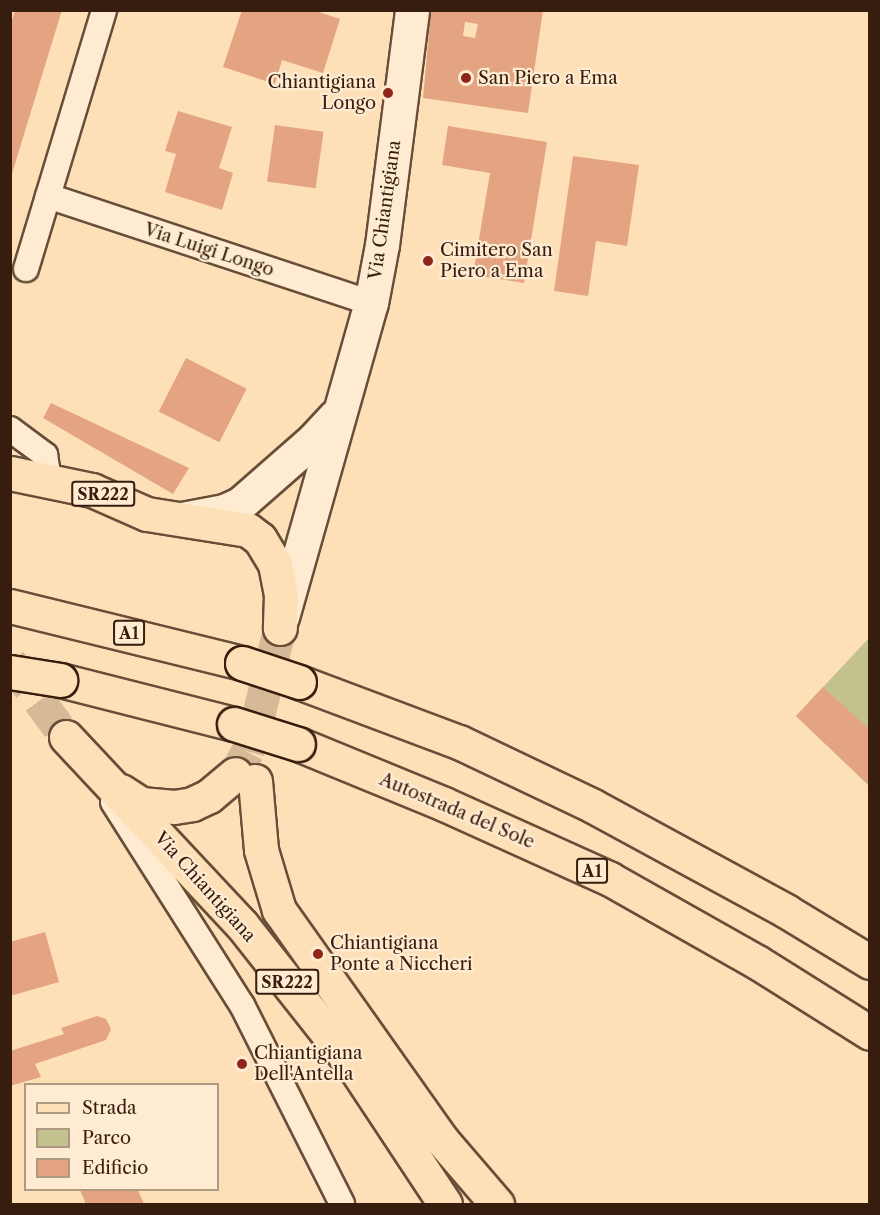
<!DOCTYPE html>
<style>
body{margin:0}
#map{position:relative;width:880px;height:1215px;overflow:hidden;background:#fee0b8;font-family:"Libre Caslon Text",serif}
div>[style]{position:absolute}
.green>*{inset:0;background:#c3c18d}
.building>*{inset:0;background:#e4a482;transform-origin:0 0}
.primary-tunnel>*{height:33px;margin-top:-16.5px;transform-origin:0;background:repeating-linear-gradient(90deg,#d6b996 0 33px,transparent 0 49px)}
.roads{filter:drop-shadow(2px 0 #684e38) drop-shadow(-2px 0 #684e38) drop-shadow(0 2px #684e38) drop-shadow(0 -2px #684e38)}
.street>*{height:24px;margin:-12px;padding:0 12px;transform-origin:12px;border-radius:12px;background:#feebd1}
.secondary>*{height:33px;margin:-16.5px;padding:0 16.5px;transform-origin:16.5px;border-radius:16.5px;background:#feebd1}
.primary>*{height:33px;margin:-16.5px;padding:0 16.5px;transform-origin:16.5px;border-radius:16.5px;background:#fee0b8}
.highway>*{height:33px;margin:-16.5px;padding:0 16.5px;transform-origin:16.5px;border-radius:16.5px;background:#fee0b8}
.bridges{filter:drop-shadow(2px 0 #361d0d) drop-shadow(-2px 0 #361d0d) drop-shadow(0 2px #361d0d) drop-shadow(0 -2px #361d0d)}
.highway-bridge>*{height:33px;margin:-16.5px;padding:0 16.5px;transform-origin:16.5px;border-radius:16.5px;background:#fee0b8}
.dots>*{width:16px;height:16px;translate:-50% -50%;box-sizing:border-box;border:3px solid #feebd1;border-radius:50%}
span{translate:-50% -50%;white-space:nowrap;text-align:center;line-height:1.15;-webkit-text-stroke:4.5px #feebd1;paint-order:stroke}
.shield-label span{padding:2px 4px;background:#feebd1;border:2px solid;border-radius:4px;-webkit-text-stroke-width:0}
.shield-label{font-size:16px;color:#361d0d;font-weight:700}
.poi-label{font-size:18px;color:#361d0d}
.left{translate:0 -50%;text-align:left}
.right{translate:-100% -50%;text-align:right}
.street-label{font-size:18px;color:#361d0d}
.frame{position:absolute;inset:0;border:12px solid #361d0d;pointer-events:none}
.legend{position:absolute;left:24px;top:1083px;width:195px;height:108px;box-sizing:border-box;background:#feebd1;border:2px solid #ae9983;margin:0;padding:8px 10px;list-style:none;font-size:18px;color:#361d0d}
.legend li{display:flex;align-items:center;gap:12px;height:30px}
.legend b{width:30px;border:2px solid #ae9983}
</style>
<div id="map">
<div class="green">
<div style="clip-path:polygon(869px 638px,869px 786px,796px 716px)"></div>
</div>
<div class="building">
<div style="clip-path:polygon(15px 10px,62px 10px,11px 177px,10px 27px)"></div>
<div style="clip-path:polygon(242px 10px,313px 10px,340px 19px,323px 73px,282px 60px,275px 84px,223px 67px)"></div>
<div style="clip-path:polygon(evenodd,431px 10px,543px 10px,528px 113px,423px 98px,431px 10px,465px 22px,478px 24px,475px 38px,463px 36px,465px 22px)"></div>
<div style="clip-path:polygon(178px 111px,232px 127px,219px 168px,233px 173px,222px 210px,165px 192px,176px 154px,165px 151px)"></div>
<div style="left:275px;top:125px;width:49px;height:57px;rotate:8deg"></div>
<div style="clip-path:polygon(448px 126px,547px 142px,524px 283px,473px 275px,490px 173px,442px 165px)"></div>
<div style="clip-path:polygon(573px 156px,639px 165px,627px 246px,596px 241px,588px 296px,554px 291px)"></div>
<div style="left:186px;top:358px;width:68px;height:60px;rotate:27deg"></div>
<div style="clip-path:polygon(51px 403px,189px 468px,173px 494px,43px 418px)"></div>
<div style="clip-path:polygon(823px 687px,870px 730px,870px 786px,796px 716px)"></div>
<div style="clip-path:polygon(45px 932px,59px 982px,10px 996px,10px 942px)"></div>
<div style="clip-path:polygon(97px 1016px,106px 1019px,111px 1029px,106px 1040px,35px 1064px,41px 1077px,10px 1086px,10px 1051px,64px 1034px,61px 1028px)"></div>
<div style="clip-path:polygon(80px 1190px,138px 1190px,144px 1204px,86px 1204px)"></div>
</div>
<div class="primary-tunnel">
<div style="left:10px;top:661px;width:94px;rotate:53.6deg"></div>
<div style="left:235px;top:774px;width:26px;rotate:-61deg"></div>
<div style="left:248px;top:751px;width:34px;rotate:-73deg"></div>
<div style="left:258px;top:718px;width:93px;rotate:-76.3deg"></div>
</div>
<div class="roads">
<div class="street">
<div style="left:48px;top:196px;width:340px;rotate:18.3deg"></div>
<div style="left:26px;top:269px;width:270px;rotate:-73.2deg"></div>
<div style="left:10px;top:429px;width:44px;rotate:36.6deg"></div>
<div style="left:45px;top:455px;width:13px;rotate:81deg"></div>
<div style="left:47px;top:468px;width:13px;rotate:135deg"></div>
<div style="left:113px;top:802px;width:241px;rotate:57.6deg"></div>
<div style="left:242px;top:1005px;width:223px;rotate:63.3deg"></div>
</div>
<div class="secondary">
<div style="left:182px;top:519px;width:43px;rotate:-10.8deg"></div>
<div style="left:224px;top:511px;width:17px;rotate:-24deg"></div>
<div style="left:240px;top:504px;width:96px;rotate:-41.2deg"></div>
<div style="left:312px;top:441px;width:33px;rotate:-47deg"></div>
<div style="left:282px;top:617px;width:326px;rotate:-74.2deg"></div>
<div style="left:371px;top:303px;width:59px;rotate:-79.3deg"></div>
<div style="left:382px;top:245px;width:237px;rotate:-82.7deg"></div>
</div>
<div class="primary">
<div style="left:10px;top:473px;width:84px;rotate:11.7deg"></div>
<div style="left:92px;top:490px;width:60px;rotate:23.6deg"></div>
<div style="left:147px;top:514px;width:102px;rotate:9deg"></div>
<div style="left:248px;top:530px;width:15px;rotate:37deg"></div>
<div style="left:260px;top:539px;width:29px;rotate:59deg"></div>
<div style="left:275px;top:564px;width:32px;rotate:79deg"></div>
<div style="left:281px;top:595px;width:33px;rotate:92deg"></div>
<div style="left:66px;top:737px;width:258px;rotate:46.9deg"></div>
<div style="left:242px;top:925px;width:182px;rotate:51.7deg"></div>
<div style="left:355px;top:1068px;width:163px;rotate:56.5deg"></div>
<div style="left:255px;top:781px;width:69px;rotate:85deg"></div>
<div style="left:261px;top:850px;width:63px;rotate:73.3deg"></div>
<div style="left:279px;top:910px;width:281px;rotate:54.7deg"></div>
<div style="left:441px;top:1139px;width:86px;rotate:49.3deg"></div>
<div style="left:121px;top:791px;width:24px;rotate:33deg"></div>
<div style="left:141px;top:804px;width:33px;rotate:5deg"></div>
<div style="left:174px;top:807px;width:18px;rotate:-9deg"></div>
<div style="left:192px;top:804px;width:19px;rotate:-25deg"></div>
<div style="left:209px;top:796px;width:34px;rotate:-40deg"></div>
</div>
<div class="highway">
<div style="left:10px;top:606px;width:239px;rotate:13.8deg"></div>
<div style="left:60px;top:680px;width:179px;rotate:14.2deg"></div>
<div style="left:299px;top:682px;width:171px;rotate:20.6deg"></div>
<div style="left:459px;top:742px;width:148px;rotate:25.5deg"></div>
<div style="left:593px;top:806px;width:220px;rotate:28.5deg"></div>
<div style="left:786px;top:911px;width:98px;rotate:31.3deg"></div>
<div style="left:298px;top:744px;width:158px;rotate:22.3deg"></div>
<div style="left:444px;top:804px;width:182px;rotate:24.3deg"></div>
<div style="left:610px;top:879px;width:169px;rotate:29.5deg"></div>
<div style="left:757px;top:962px;width:133px;rotate:32.1deg"></div>
</div>
</div>
<div class="bridges">
<div class="highway-bridge">
<div style="left:242px;top:663px;width:60px;rotate:18.4deg"></div>
<div style="left:10px;top:672px;width:51px;rotate:9.1deg"></div>
<div style="left:234px;top:724px;width:67px;rotate:17.4deg"></div>
</div>
</div>
<div class="dots">
<div style="left:466px;top:78px;background:#8f2418"></div>
<div style="left:388px;top:93px;background:#8f2418"></div>
<div style="left:428px;top:261px;background:#8f2418"></div>
<div style="left:318px;top:954px;background:#8f2418"></div>
<div style="left:242px;top:1064px;background:#8f2418"></div>
</div>
<div class="shield-label">
<span style="left:103px;top:494px">SR222</span>
<span style="left:129px;top:633px">A1</span>
<span style="left:592px;top:871px">A1</span>
<span style="left:287px;top:982px">SR222</span>
</div>
<div class="poi-label">
<span class="left" style="left:478px;top:78px">San Piero a Ema</span>
<span class="right" style="left:376px;top:93px">Chiantigiana<br>Longo</span>
<span class="left" style="left:440px;top:261px">Cimitero San<br>Piero a Ema</span>
<span class="left" style="left:330px;top:954px">Chiantigiana<br>Ponte a Niccheri</span>
<span class="left" style="left:254px;top:1064px">Chiantigiana<br>Dell'Antella</span>
</div>
<div class="street-label">
<span style="left:385px;top:210px;rotate:-82deg">Via Chiantigiana</span>
<span style="left:209px;top:250px;rotate:18deg">Via Luigi Longo</span>
<span style="left:457px;top:811px;rotate:23deg">Autostrada del Sole</span>
<span style="left:205px;top:887px;rotate:48deg">Via Chiantigiana</span>
</div>
<div class="frame"></div>
<ul class="legend">
<li><b style="height:8px;background:#fee0b8"></b>Strada</li>
<li><b style="height:16px;background:#c3c18d"></b>Parco</li>
<li><b style="height:16px;background:#e4a482"></b>Edificio</li>
</ul>
</div>
